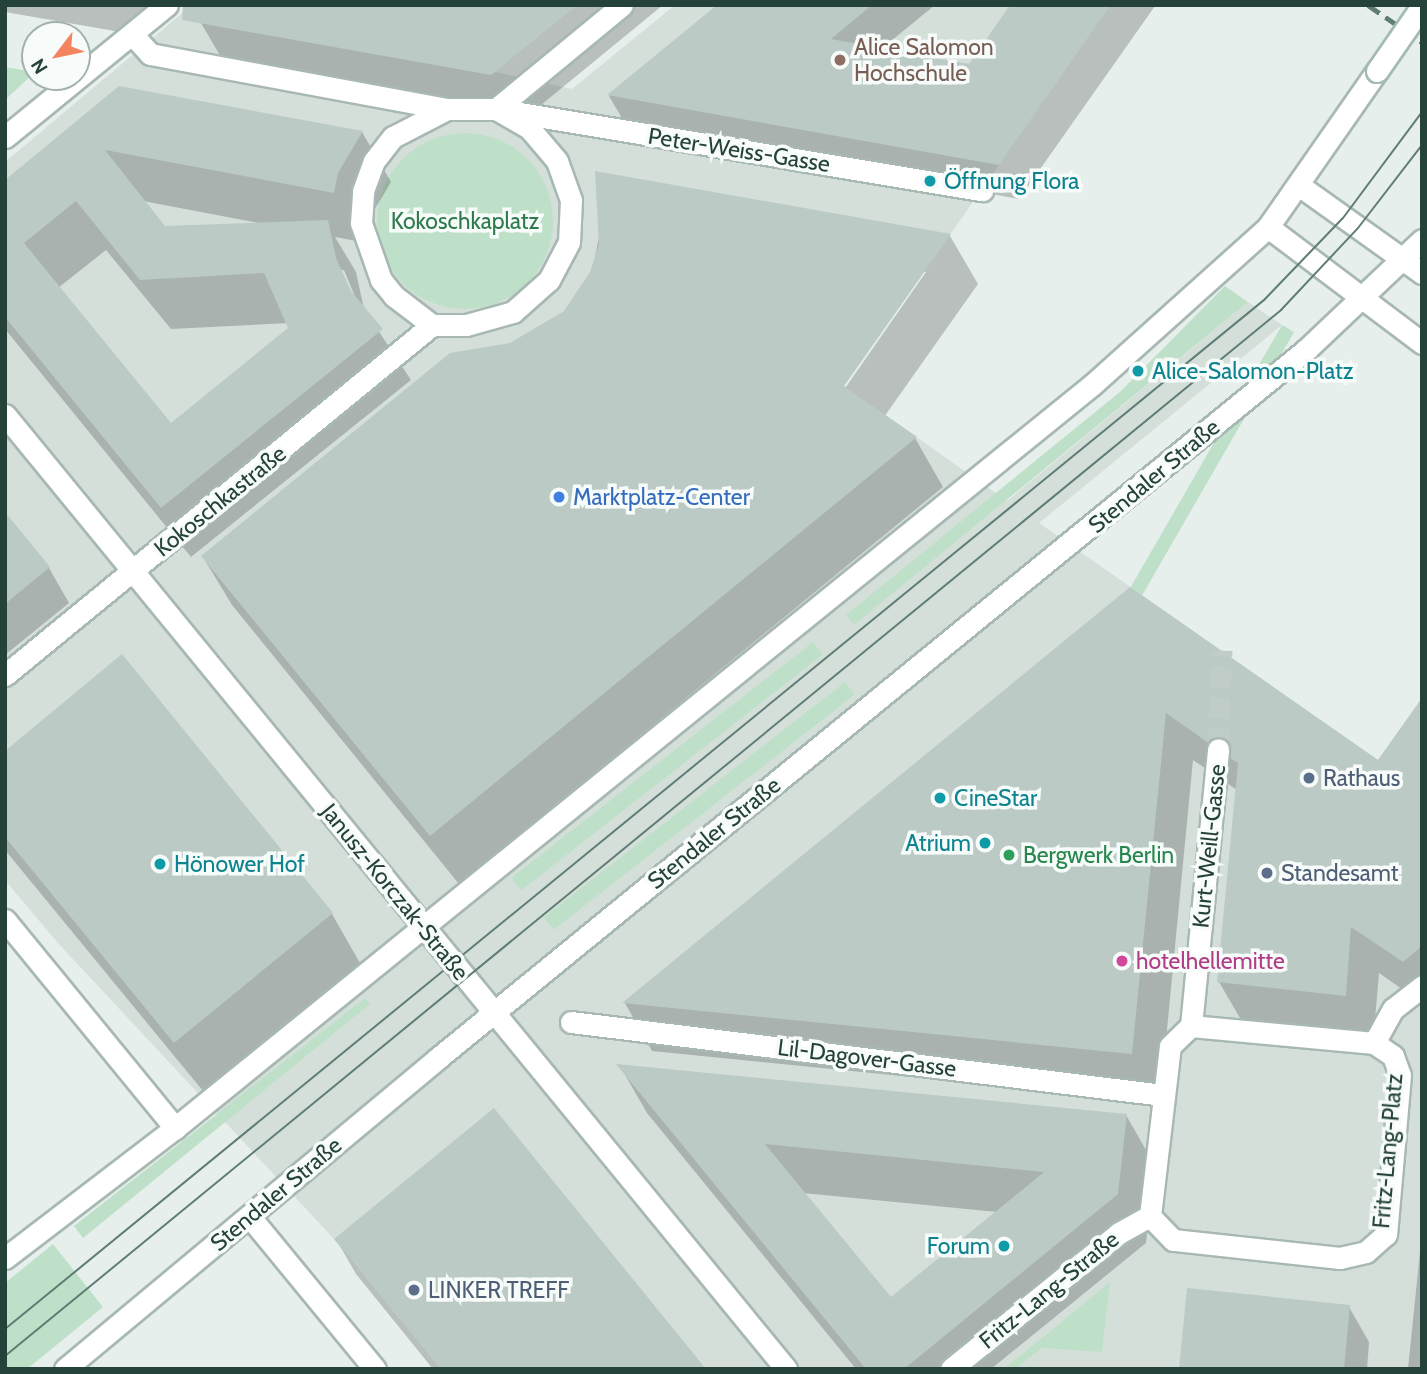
<!DOCTYPE html>
<meta charset="utf-8">
<style>
body{margin:0}
#map{position:relative;width:1427px;height:1374px;overflow:hidden;background:#e6efeb;font-family:Cabin,sans-serif}
div>[style]{position:absolute}
.built>*{inset:0;background:#d4dfda}
.green>*{inset:0;background:#bfe0c8;transform-origin:0 0}
.round{border-radius:50%}
.shadow>*{inset:0;background:#0003}
.building>*{inset:0;background:#bbcac4}
.street-tunnel>*{height:21px;margin-top:-10.5px;transform-origin:0;background:repeating-linear-gradient(90deg,#bfccc8 0 21px,transparent 0 31px)}
.roads{filter:drop-shadow(2px 0 #a8b8b2) drop-shadow(-2px 0 #a8b8b2) drop-shadow(0 2px #a8b8b2) drop-shadow(0 -2px #a8b8b2)}
.street>*{height:21px;margin:-10.5px;padding:0 10.5px;transform-origin:10.5px;border-radius:10.5px;background:#fff}
.secondary>*{height:21px;margin:-10.5px;padding:0 10.5px;transform-origin:10.5px;border-radius:10.5px;background:#fff}
.tram>*{height:2px;margin:-1px;padding:0 1px;transform-origin:1px;border-radius:1px;background:#5f7d75}
.rail>*{height:5px;margin-top:-2.5px;transform-origin:0;background:repeating-linear-gradient(90deg,#5f7d75 0 14px,transparent 0 21px)}
.bridges{filter:drop-shadow(2px 0 #a4bbb3) drop-shadow(-2px 0 #a4bbb3) drop-shadow(0 2px #a4bbb3) drop-shadow(0 -2px #a4bbb3)}
.secondary-bridge>*{height:21px;margin:-10.5px;padding:0 10.5px;transform-origin:10.5px;border-radius:10.5px;background:#fff}
.dots>*{width:19px;height:19px;translate:-50% -50%;box-sizing:border-box;border:4px solid #f7fbf9;border-radius:50%}
span{translate:-50% -50%;white-space:nowrap;text-align:center;line-height:1.15;-webkit-text-stroke:7px #f7fbf9;paint-order:stroke}
.education-label{font-size:23px;color:#785e54}
.left{translate:0 -50%;text-align:left}
.street-label{font-size:23px;color:#24423a}
.culture-label{font-size:23px;color:#0d838f}
.right{translate:-100% -50%;text-align:right}
.park-label{font-size:23px;color:#2d7a4b}
.shop-label{font-size:23px;color:#366cbe}
.service-label{font-size:23px;color:#4e5e75}
.leisure-label{font-size:23px;color:#27864d}
.hotel-label{font-size:23px;color:#b23c85}
.frame{position:absolute;inset:0;border:7px solid #24423a;pointer-events:none}
.north{position:absolute;left:21px;top:21px;width:70px;height:70px;box-sizing:border-box;background:#f7fbf9;border:2px solid #a3b1ad;border-radius:50%;rotate:238deg;font-size:19px;font-weight:700;line-height:28px;text-align:center;color:#24423a}
.north::after{content:'';display:block;margin:auto;width:24px;height:32px;background:#f4845f;clip-path:polygon(50% 0,100% 100%,50% 72%,0 100%)}
</style>
<div id="map">
<div class="built">
<div style="clip-path:polygon(192px 5px,572px 89px,675px 5px,1111px 5px,844px 386px,1007px 501px,1248px 302px,1282px 325px,1039px 523px,1378px 760px,1422px 698px,1422px 1369px,440px 1369px,334px 1239px,57px 942px,5px 880px,5px 162px)"></div>
</div>
<div class="green">
<div style="clip-path:polygon(5px 67px,35px 72px,5px 100px)"></div>
<div class="round" style="left:377px;top:133px;width:176px;height:176px"></div>
<div style="clip-path:polygon(1225px 286px,1248px 302px,854px 625px,846px 615px,1121px 391px)"></div>
<div style="left:1282px;top:325px;width:14px;height:522px;rotate:30deg"></div>
<div style="left:813px;top:642px;width:16px;height:383px;rotate:52deg"></div>
<div style="left:845px;top:682px;width:16px;height:382px;rotate:52deg"></div>
<div style="clip-path:polygon(365px 998px,370px 1004px,83px 1238px,74px 1226px)"></div>
<div style="clip-path:polygon(53px 1244px,103px 1307px,27px 1369px,5px 1369px,5px 1283px)"></div>
<div style="clip-path:polygon(1110px 1282px,1102px 1352px,1042px 1348px,1015px 1369px,1004px 1369px)"></div>
</div>
<div class="shadow">
<div style="clip-path:polygon(5px 5px,167px 5px,132px 34px,5px 12px)"></div>
<div style="clip-path:polygon(223px 5px,663px 5px,519px 123px,229px 71px,201px 23px)"></div>
<div style="clip-path:polygon(719px 5px,935px 5px,880px 50px,969px 66px,1012px 5px,1155px 6px,1019px 199px,629px 130px,609px 96px)"></div>
<div style="clip-path:polygon(evenodd,119px 88px,362px 132px,391px 182px,366px 224px,362px 242px,335px 237px,356px 272px,364px 309px,411px 380px,191px 557px,5px 329px,5px 182px,119px 88px,143px 201px,259px 223px,164px 228px,143px 201px,119px 88px,106px 250px,171px 329px,288px 323px,290px 328px,170px 426px,58px 288px,106px 250px,119px 88px,340px 270px,344px 270px,356px 299px,353px 300px,340px 270px)"></div>
<div style="clip-path:polygon(evenodd,602px 221px,950px 236px,978px 284px,884px 417px,915px 438px,943px 487px,459px 884px,232px 605px,203px 557px,487px 352px,540px 332px,565px 312px,592px 273px,602px 221px,922px 272px,926px 272px,841px 394px,838px 392px,922px 272px)"></div>
<div style="clip-path:polygon(5px 515px,49px 568px,69px 603px,5px 655px)"></div>
<div style="clip-path:polygon(1130px 589px,1378px 763px,1422px 701px,1422px 1003px,1379px 973px,1373px 1044px,1247px 1030px,1219px 982px,1237px 790px,1193px 760px,1160px 1102px,652px 1051px,625px 1003px)"></div>
<div style="clip-path:polygon(5px 753px,332px 914px,360px 963px,203px 1091px,5px 850px)"></div>
<div style="clip-path:polygon(evenodd,620px 1066px,1126px 1115px,1154px 1164px,1146px 1243px,991px 1369px,856px 1369px,647px 1113px,620px 1066px,803px 1193px,997px 1212px,890px 1300px,803px 1193px)"></div>
<div style="clip-path:polygon(1422px 1232px,1422px 1369px,1408px 1369px)"></div>
<div style="clip-path:polygon(336px 1239px,703px 1369px,433px 1369px,356px 1274px)"></div>
<div style="clip-path:polygon(1349px 1307px,1369px 1342px,1367px 1369px,1180px 1369px)"></div>
</div>
<div class="building">
<div style="clip-path:polygon(183px 5px,577px 5px,491px 75px,182px 20px)"></div>
<div style="clip-path:polygon(717px 5px,872px 5px,831px 39px,969px 64px,1010px 5px,1111px 5px,999px 165px,607px 95px)"></div>
<div style="clip-path:polygon(evenodd,119px 86px,363px 131px,338px 173px,334px 193px,105px 150px,165px 226px,328px 220px,336px 258px,351px 291px,383px 329px,161px 508px,5px 317px,5px 180px,119px 86px,76px 201px,140px 280px,264px 273px,288px 328px,171px 423px,24px 243px,76px 201px)"></div>
<div style="clip-path:polygon(595px 171px,951px 234px,844px 386px,917px 437px,430px 836px,201px 556px,450px 353px,510px 343px,564px 311px,590px 272px,599px 244px)"></div>
<div style="clip-path:polygon(5px 512px,50px 567px,5px 604px)"></div>
<div style="clip-path:polygon(1130px 587px,1378px 760px,1422px 698px,1422px 946px,1403px 962px,1351px 927px,1346px 996px,1217px 982px,1238px 763px,1230px 758px,1225px 738px,1207px 742px,1166px 713px,1132px 1054px,622px 1003px)"></div>
<div style="clip-path:polygon(122px 654px,333px 913px,174px 1043px,5px 837px,5px 751px)"></div>
<div style="clip-path:polygon(evenodd,616px 1064px,1127px 1114px,1118px 1194px,904px 1369px,866px 1369px,616px 1064px,765px 1144px,1044px 1172px,891px 1297px,765px 1144px)"></div>
<div style="clip-path:polygon(494px 1108px,532px 1155px,706px 1369px,440px 1369px,334px 1239px)"></div>
<div style="clip-path:polygon(1187px 1288px,1350px 1305px,1344px 1369px,1179px 1369px)"></div>
</div>
<div class="street-tunnel">
<div style="left:1218px;top:749px;width:99px;rotate:-87.7deg"></div>
</div>
<div class="roads">
<div class="street">
<div style="left:132px;top:34px;width:27px;rotate:48deg"></div>
<div style="left:150px;top:54px;width:302px;rotate:10.5deg"></div>
<div style="left:496px;top:109px;width:39px;rotate:30deg"></div>
<div style="left:530px;top:129px;width:42px;rotate:49.8deg"></div>
<div style="left:557px;top:161px;width:41px;rotate:70.3deg"></div>
<div style="left:571px;top:200px;width:42px;rotate:92.7deg"></div>
<div style="left:569px;top:242px;width:43px;rotate:117.8deg"></div>
<div style="left:549px;top:280px;width:48px;rotate:138.4deg"></div>
<div style="left:513px;top:312px;width:49px;rotate:164.5deg"></div>
<div style="left:466px;top:325px;width:34px;rotate:180deg"></div>
<div style="left:432px;top:325px;width:48px;rotate:-142.7deg"></div>
<div style="left:394px;top:296px;width:21px;rotate:-129deg"></div>
<div style="left:381px;top:280px;width:60px;rotate:-109.3deg"></div>
<div style="left:361px;top:223px;width:32px;rotate:-86deg"></div>
<div style="left:363px;top:191px;width:32px;rotate:-70deg"></div>
<div style="left:374px;top:161px;width:31px;rotate:-52deg"></div>
<div style="left:393px;top:137px;width:61px;rotate:-27.4deg"></div>
<div style="left:447px;top:109px;width:49px"></div>
<div style="left:496px;top:109px;width:493px;rotate:9.5deg"></div>
<div style="left:496px;top:109px;width:163px;rotate:-39.5deg"></div>
<div style="left:5px;top:137px;width:209px;rotate:-39.2deg"></div>
<div style="left:5px;top:675px;width:552px;rotate:-39.34deg"></div>
<div style="left:5px;top:920px;width:269px;rotate:50.7deg"></div>
<div style="left:571px;top:1022px;width:596px;rotate:7.03deg"></div>
<div style="left:1191px;top:1026px;width:184px;rotate:5.3deg"></div>
<div style="left:1374px;top:1043px;width:23px;rotate:34deg"></div>
<div style="left:1393px;top:1056px;width:20px;rotate:70deg"></div>
<div style="left:1400px;top:1075px;width:160px;rotate:95deg"></div>
<div style="left:1386px;top:1234px;width:27px;rotate:138deg"></div>
<div style="left:1366px;top:1252px;width:27px;rotate:167deg"></div>
<div style="left:1340px;top:1258px;width:168px;rotate:-173.8deg"></div>
<div style="left:1173px;top:1240px;width:33px;rotate:-134deg"></div>
<div style="left:1150px;top:1216px;width:171px;rotate:-83.3deg"></div>
<div style="left:1170px;top:1046px;width:29px;rotate:-44deg"></div>
<div style="left:1191px;top:1026px;width:278px;rotate:-84.4deg"></div>
<div style="left:1374px;top:1043px;width:39px;rotate:-61deg"></div>
<div style="left:1393px;top:1009px;width:37px;rotate:-38deg"></div>
<div style="left:250px;top:1217px;width:197px;rotate:50.6deg"></div>
<div style="left:951px;top:1369px;width:216px;rotate:-39deg"></div>
<div style="left:1119px;top:1233px;width:35px;rotate:-29deg"></div>
</div>
<div class="secondary">
<div style="left:1300px;top:186px;width:150px;rotate:35.5deg"></div>
<div style="left:1268px;top:227px;width:193px;rotate:37deg"></div>
<div style="left:5px;top:415px;width:1233px;rotate:50.69deg"></div>
<div style="left:5px;top:1258px;width:214px;rotate:-37.4deg"></div>
<div style="left:175px;top:1128px;width:1180px;rotate:-39.02deg"></div>
<div style="left:1092px;top:385px;width:237px;rotate:-41.9deg"></div>
<div style="left:1268px;top:227px;width:190px;rotate:-55.1deg"></div>
<div style="left:65px;top:1369px;width:486px;rotate:-39.8deg"></div>
<div style="left:438px;top:1058px;width:1122px;rotate:-39.21deg"></div>
<div style="left:1307px;top:349px;width:158px;rotate:-43.5deg"></div>
</div>
</div>
<div class="tram">
<div style="left:5px;top:1329px;width:1627px;rotate:-39.26deg"></div>
<div style="left:1265px;top:299px;width:112px;rotate:-46.1deg"></div>
<div style="left:1343px;top:218px;width:132px;rotate:-53.3deg"></div>
<div style="left:5px;top:1356px;width:1650px;rotate:-39.34deg"></div>
<div style="left:1281px;top:310px;width:112px;rotate:-46.8deg"></div>
<div style="left:1358px;top:228px;width:105px;rotate:-52.4deg"></div>
</div>
<div class="rail">
<div style="left:1368px;top:5px;width:65px;rotate:34.4deg"></div>
</div>
<div class="bridges">
<div class="secondary-bridge">
<div style="left:1377px;top:71px;width:79px;rotate:-55.3deg"></div>
</div>
</div>
<div class="dots">
<div style="left:840px;top:60px;background:#8d6e63"></div>
<div style="left:930px;top:181px;background:#0f9aa8"></div>
<div style="left:1138px;top:371px;background:#0f9aa8"></div>
<div style="left:559px;top:497px;background:#3f7fe0"></div>
<div style="left:1309px;top:778px;background:#5c6f8a"></div>
<div style="left:940px;top:798px;background:#0f9aa8"></div>
<div style="left:985px;top:843px;background:#0f9aa8"></div>
<div style="left:1009px;top:855px;background:#2e9e5b"></div>
<div style="left:160px;top:864px;background:#0f9aa8"></div>
<div style="left:1267px;top:873px;background:#5c6f8a"></div>
<div style="left:1122px;top:961px;background:#d1479c"></div>
<div style="left:1004px;top:1246px;background:#0f9aa8"></div>
<div style="left:414px;top:1290px;background:#5c6f8a"></div>
</div>
<div class="education-label">
<span class="left" style="left:854px;top:60px">Alice Salomon<br>Hochschule</span>
</div>
<div class="street-label">
<span style="left:739px;top:150px;rotate:9deg">Peter-Weiss-Gasse</span>
<span style="left:1154px;top:476px;rotate:-40deg">Stendaler Straße</span>
<span style="left:220px;top:501px;rotate:-39deg">Kokoschkastraße</span>
<span style="left:714px;top:833px;rotate:-39deg">Stendaler Straße</span>
<span style="left:1209px;top:846px;rotate:-84deg">Kurt-Weill-Gasse</span>
<span style="left:395px;top:892px;rotate:51deg">Janusz-Korczak-Straße</span>
<span style="left:867px;top:1058px;rotate:7deg">Lil-Dagover-Gasse</span>
<span style="left:1388px;top:1151px;rotate:-85deg">Fritz-Lang-Platz</span>
<span style="left:276px;top:1194px;rotate:-40deg">Stendaler Straße</span>
<span style="left:1049px;top:1290px;rotate:-39deg">Fritz-Lang-Straße</span>
</div>
<div class="culture-label">
<span class="left" style="left:944px;top:181px">Öffnung Flora</span>
<span class="left" style="left:1152px;top:371px">Alice-Salomon-Platz</span>
<span class="left" style="left:954px;top:798px">CineStar</span>
<span class="right" style="left:971px;top:843px">Atrium</span>
<span class="left" style="left:174px;top:864px">Hönower Hof</span>
<span class="right" style="left:990px;top:1246px">Forum</span>
</div>
<div class="park-label">
<span style="left:465px;top:221px">Kokoschkaplatz</span>
</div>
<div class="shop-label">
<span class="left" style="left:573px;top:497px">Marktplatz-Center</span>
</div>
<div class="service-label">
<span class="left" style="left:1323px;top:778px">Rathaus</span>
<span class="left" style="left:1281px;top:873px">Standesamt</span>
<span class="left" style="left:428px;top:1290px">LINKER TREFF</span>
</div>
<div class="leisure-label">
<span class="left" style="left:1023px;top:855px">Bergwerk Berlin</span>
</div>
<div class="hotel-label">
<span class="left" style="left:1136px;top:961px">hotelhellemitte</span>
</div>
<div class="frame"></div>
<div class="north">N</div>
</div>
